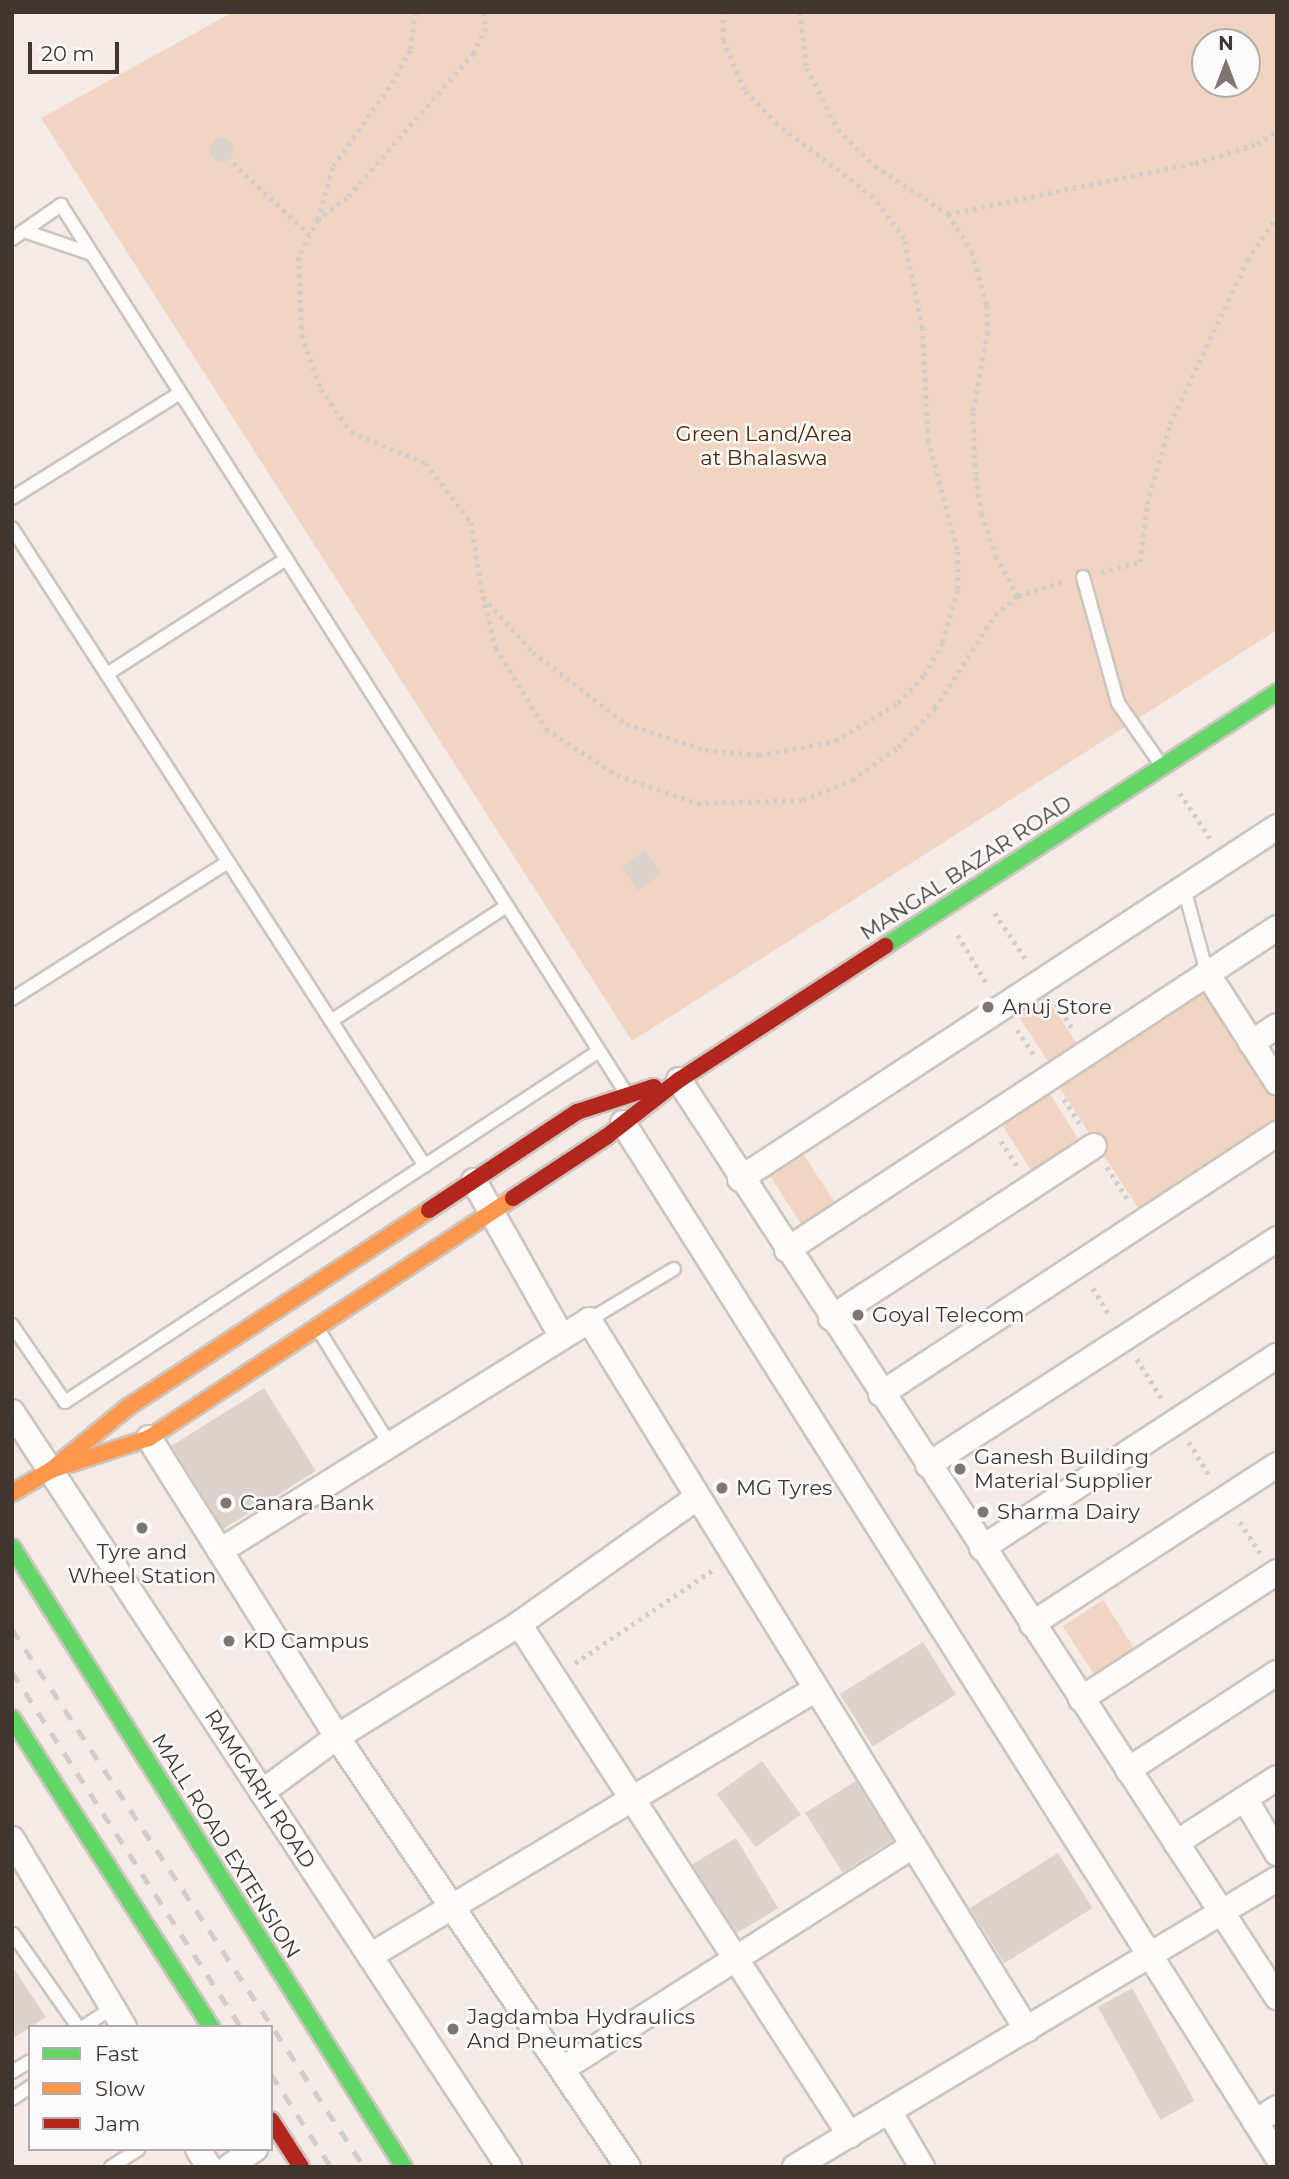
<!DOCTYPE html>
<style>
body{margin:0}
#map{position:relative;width:1289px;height:2179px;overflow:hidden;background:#f5ebe6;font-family:Montserrat,sans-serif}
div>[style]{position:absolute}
.green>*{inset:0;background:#f2d4c3;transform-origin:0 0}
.building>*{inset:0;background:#dcd3cd;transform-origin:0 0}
.round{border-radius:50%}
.path>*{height:4.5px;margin-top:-2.25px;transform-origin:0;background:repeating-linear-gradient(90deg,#d1cdca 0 3.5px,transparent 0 8.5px)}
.roads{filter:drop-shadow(2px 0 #cdc4be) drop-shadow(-2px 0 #cdc4be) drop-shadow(0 2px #cdc4be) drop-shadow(0 -2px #cdc4be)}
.lane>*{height:12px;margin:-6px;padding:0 6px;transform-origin:6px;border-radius:6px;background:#fefcfb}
.street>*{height:24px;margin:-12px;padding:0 12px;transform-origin:12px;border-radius:12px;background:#fefcfb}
.fast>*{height:16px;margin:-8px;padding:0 8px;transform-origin:8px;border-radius:8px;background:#63d668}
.slow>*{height:16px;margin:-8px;padding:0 8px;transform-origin:8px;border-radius:8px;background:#ff974d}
.jam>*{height:16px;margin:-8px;padding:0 8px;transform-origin:8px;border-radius:8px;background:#b3261e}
.rail>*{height:5px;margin-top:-2.5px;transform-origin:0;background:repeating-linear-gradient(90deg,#d0cdcc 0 12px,transparent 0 24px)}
.dots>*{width:19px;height:19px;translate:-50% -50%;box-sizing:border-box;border:4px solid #fbfbfb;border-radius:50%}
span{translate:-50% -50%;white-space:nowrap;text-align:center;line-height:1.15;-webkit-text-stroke:5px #fbfbfb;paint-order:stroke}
.park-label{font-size:21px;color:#512705}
.street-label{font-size:21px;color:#41362f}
.poi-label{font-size:21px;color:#41362f}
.left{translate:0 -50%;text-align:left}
.frame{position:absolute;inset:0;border:14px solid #41362f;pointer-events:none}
.legend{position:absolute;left:28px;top:2025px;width:245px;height:126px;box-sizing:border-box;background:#fbfbfb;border:2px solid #b1aca9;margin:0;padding:9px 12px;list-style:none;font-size:21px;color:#41362f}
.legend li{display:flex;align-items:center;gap:14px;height:35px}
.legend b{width:35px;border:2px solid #b1aca9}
.north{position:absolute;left:1191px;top:28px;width:70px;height:70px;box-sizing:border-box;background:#fbfbfb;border:2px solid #b1aca9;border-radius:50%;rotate:0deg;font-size:19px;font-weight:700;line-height:28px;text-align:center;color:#41362f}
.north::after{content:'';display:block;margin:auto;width:24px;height:32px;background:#80756f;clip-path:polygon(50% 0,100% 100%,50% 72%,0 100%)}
.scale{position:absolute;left:28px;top:42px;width:91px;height:32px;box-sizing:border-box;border:4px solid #41362f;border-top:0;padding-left:9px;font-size:21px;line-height:24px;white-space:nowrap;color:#41362f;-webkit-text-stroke:5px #fbfbfb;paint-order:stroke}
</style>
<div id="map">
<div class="green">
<div style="clip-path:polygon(evenodd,233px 12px,1277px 12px,1277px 630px,632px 1041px,41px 118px,233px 12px,1205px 42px,1247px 42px,1247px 84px,1205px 84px,1205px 42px)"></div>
<div style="clip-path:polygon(1205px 990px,1277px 1097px,1277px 1122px,1140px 1211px,1056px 1082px)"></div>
<div style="left:1044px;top:993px;width:67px;height:34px;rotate:57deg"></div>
<div style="left:1049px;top:1092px;width:60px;height:57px;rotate:58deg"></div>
<div style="left:804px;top:1155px;width:62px;height:40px;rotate:57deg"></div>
<div style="left:1103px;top:1600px;width:62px;height:48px;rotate:57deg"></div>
</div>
<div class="building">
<div class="round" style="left:210px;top:138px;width:24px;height:24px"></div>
<div style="left:645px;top:850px;width:29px;height:29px;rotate:55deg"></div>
<div style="left:264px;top:1388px;width:98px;height:109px;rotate:58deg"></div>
<div style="left:923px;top:1642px;width:62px;height:98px;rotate:58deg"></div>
<div style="left:762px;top:1761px;width:66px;height:56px;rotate:54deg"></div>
<div style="left:856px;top:1781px;width:70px;height:60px;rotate:58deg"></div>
<div style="left:736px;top:1838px;width:82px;height:51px;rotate:59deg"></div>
<div style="left:1058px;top:1853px;width:65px;height:104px;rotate:58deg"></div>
<div style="clip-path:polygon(12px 1966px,46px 2017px,12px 2039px)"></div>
<div style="left:1132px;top:1988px;width:129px;height:39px;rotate:61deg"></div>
</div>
<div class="path">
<div style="left:484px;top:12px;width:16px;rotate:83deg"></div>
<div style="left:486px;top:28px;width:28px;rotate:116deg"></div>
<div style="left:474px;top:53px;width:193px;rotate:131.2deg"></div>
<div style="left:347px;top:198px;width:36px;rotate:143deg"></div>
<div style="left:318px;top:220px;width:42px;rotate:117.2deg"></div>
<div style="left:299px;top:257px;width:78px;rotate:87.8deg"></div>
<div style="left:302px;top:335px;width:57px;rotate:70.6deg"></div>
<div style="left:321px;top:389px;width:52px;rotate:55.1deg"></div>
<div style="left:351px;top:432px;width:81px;rotate:22.5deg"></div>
<div style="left:426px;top:463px;width:74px;rotate:52.7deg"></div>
<div style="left:471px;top:522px;width:75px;rotate:80.8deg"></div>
<div style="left:483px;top:596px;width:54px;rotate:76deg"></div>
<div style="left:496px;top:648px;width:95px;rotate:58.3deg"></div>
<div style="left:546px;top:729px;width:85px;rotate:32.9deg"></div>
<div style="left:617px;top:775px;width:85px;rotate:19.3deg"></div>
<div style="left:697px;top:803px;width:106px;rotate:-1.6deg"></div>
<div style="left:803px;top:800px;width:53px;rotate:-22.2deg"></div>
<div style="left:852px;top:780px;width:57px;rotate:-35.7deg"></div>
<div style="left:898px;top:747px;width:54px;rotate:-46.5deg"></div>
<div style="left:935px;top:708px;width:111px;rotate:-57.2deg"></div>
<div style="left:995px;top:615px;width:30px;rotate:-40deg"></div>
<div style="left:1018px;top:596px;width:49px;rotate:-17.7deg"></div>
<div style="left:800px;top:12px;width:56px;rotate:82.9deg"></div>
<div style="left:807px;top:68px;width:68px;rotate:63.1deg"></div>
<div style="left:838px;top:129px;width:52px;rotate:45deg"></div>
<div style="left:875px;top:166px;width:87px;rotate:33.3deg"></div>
<div style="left:948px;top:214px;width:45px;rotate:57.7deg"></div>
<div style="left:972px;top:252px;width:55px;rotate:74.2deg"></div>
<div style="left:987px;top:305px;width:27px;rotate:88deg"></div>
<div style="left:988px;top:332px;width:81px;rotate:100.6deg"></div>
<div style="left:973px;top:412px;width:65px;rotate:87.4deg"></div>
<div style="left:976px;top:477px;width:37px;rotate:81deg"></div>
<div style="left:982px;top:514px;width:44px;rotate:71.6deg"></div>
<div style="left:996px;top:556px;width:46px;rotate:61.2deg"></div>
<div style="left:233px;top:163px;width:105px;rotate:43.1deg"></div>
<div style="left:948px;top:214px;width:252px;rotate:-11.7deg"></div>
<div style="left:1195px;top:163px;width:65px;rotate:-17deg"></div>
<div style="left:1257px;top:144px;width:24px;rotate:-33deg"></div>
<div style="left:318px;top:220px;width:56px;rotate:-74.5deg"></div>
<div style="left:333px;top:166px;width:102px;rotate:-54.6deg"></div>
<div style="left:392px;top:83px;width:38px;rotate:-62deg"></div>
<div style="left:410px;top:49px;width:37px;rotate:-82deg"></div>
<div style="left:1101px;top:572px;width:40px;rotate:-14.4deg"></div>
<div style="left:1140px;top:562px;width:58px;rotate:-83.1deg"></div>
<div style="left:1147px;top:504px;width:83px;rotate:-74deg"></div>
<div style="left:1170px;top:424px;width:181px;rotate:-64.8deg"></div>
<div style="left:1247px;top:260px;width:53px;rotate:-55.7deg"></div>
<div style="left:483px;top:597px;width:74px;rotate:47.7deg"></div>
<div style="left:533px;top:652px;width:118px;rotate:37.7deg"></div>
<div style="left:626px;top:724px;width:83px;rotate:18.2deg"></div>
<div style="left:705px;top:750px;width:54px;rotate:5.3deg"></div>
<div style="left:759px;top:755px;width:77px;rotate:-10.4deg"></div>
<div style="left:835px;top:741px;width:74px;rotate:-31.1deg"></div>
<div style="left:898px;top:703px;width:38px;rotate:-47deg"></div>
<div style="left:924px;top:675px;width:38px;rotate:-61deg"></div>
<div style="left:942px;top:642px;width:55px;rotate:-73.2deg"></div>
<div style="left:958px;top:589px;width:39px;rotate:-91deg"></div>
<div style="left:957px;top:550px;width:113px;rotate:-104.9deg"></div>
<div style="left:928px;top:441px;width:113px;rotate:-93deg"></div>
<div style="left:922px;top:328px;width:91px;rotate:-101.4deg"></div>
<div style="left:904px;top:239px;width:52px;rotate:-126.4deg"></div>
<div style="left:873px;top:197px;width:121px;rotate:-142.8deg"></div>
<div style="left:777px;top:124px;width:47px;rotate:-134.1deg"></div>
<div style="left:744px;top:90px;width:54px;rotate:-112.8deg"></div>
<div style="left:723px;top:40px;width:28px;rotate:-90deg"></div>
<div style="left:1180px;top:793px;width:54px;rotate:56.3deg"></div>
<div style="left:995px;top:913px;width:58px;rotate:56.3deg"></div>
<div style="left:958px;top:935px;width:57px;rotate:59.4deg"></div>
<div style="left:1056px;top:1003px;width:33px;rotate:57deg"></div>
<div style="left:1017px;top:1030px;width:33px;rotate:55deg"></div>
<div style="left:1064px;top:1099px;width:30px;rotate:57deg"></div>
<div style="left:1001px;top:1141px;width:30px;rotate:57deg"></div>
<div style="left:1107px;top:1167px;width:40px;rotate:57.1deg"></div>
<div style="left:1093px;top:1288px;width:33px;rotate:59deg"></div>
<div style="left:1137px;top:1359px;width:47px;rotate:58deg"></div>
<div style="left:1189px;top:1442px;width:41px;rotate:59deg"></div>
<div style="left:1240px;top:1522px;width:37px;rotate:57deg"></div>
<div style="left:575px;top:1663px;width:166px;rotate:-34deg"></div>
</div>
<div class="roads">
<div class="lane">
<div style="left:24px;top:231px;width:72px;rotate:18.7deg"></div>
<div style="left:12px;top:239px;width:60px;rotate:-34.8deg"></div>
<div style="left:61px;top:205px;width:1053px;rotate:57.53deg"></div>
<div style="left:12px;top:498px;width:198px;rotate:-32deg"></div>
<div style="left:12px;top:528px;width:760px;rotate:57.08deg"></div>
<div style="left:1083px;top:577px;width:131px;rotate:74.5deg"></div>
<div style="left:1118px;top:703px;width:77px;rotate:55.1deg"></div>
<div style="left:107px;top:674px;width:213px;rotate:-32.7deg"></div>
<div style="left:1184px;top:888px;width:88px;rotate:74.9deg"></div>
<div style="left:12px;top:999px;width:256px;rotate:-32.4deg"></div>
<div style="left:331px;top:1021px;width:210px;rotate:-33.2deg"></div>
<div style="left:589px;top:1320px;width:99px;rotate:-31deg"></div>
<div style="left:12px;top:1325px;width:93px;rotate:55.5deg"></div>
<div style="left:65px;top:1402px;width:639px;rotate:-33.32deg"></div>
<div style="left:318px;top:1329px;width:133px;rotate:58.2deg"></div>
<div style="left:13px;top:1934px;width:113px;rotate:55deg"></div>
<div style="left:83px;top:2027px;width:35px;rotate:-33deg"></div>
<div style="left:12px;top:2072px;width:21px;rotate:-31deg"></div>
<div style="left:12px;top:2099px;width:22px;rotate:-34deg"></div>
<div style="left:111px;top:2167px;width:33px;rotate:-33deg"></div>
</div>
<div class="street">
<div style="left:1207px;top:973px;width:130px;rotate:57.3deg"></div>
<div style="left:1251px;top:1043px;width:31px;rotate:-33deg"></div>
<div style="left:679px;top:1080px;width:1095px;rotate:56.89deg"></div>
<div style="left:623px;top:1123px;width:1223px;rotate:57.66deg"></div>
<div style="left:740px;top:1179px;width:642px;rotate:-33.24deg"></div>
<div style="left:474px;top:1181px;width:179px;rotate:60.6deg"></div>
<div style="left:787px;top:1250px;width:586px;rotate:-33.31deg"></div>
<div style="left:831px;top:1318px;width:314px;rotate:-33.2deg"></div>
<div style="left:881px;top:1394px;width:474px;rotate:-33.3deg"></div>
<div style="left:12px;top:1412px;width:904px;rotate:56.64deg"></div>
<div style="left:149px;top:1438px;width:353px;rotate:57.8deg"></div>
<div style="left:337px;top:1737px;width:519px;rotate:55.91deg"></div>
<div style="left:928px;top:1465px;width:416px;rotate:-32.9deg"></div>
<div style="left:982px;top:1548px;width:352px;rotate:-33.1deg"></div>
<div style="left:220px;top:1551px;width:435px;rotate:-32deg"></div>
<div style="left:589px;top:1320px;width:834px;rotate:58.33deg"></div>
<div style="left:519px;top:1624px;width:609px;rotate:57.07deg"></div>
<div style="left:1032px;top:1624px;width:292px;rotate:-33deg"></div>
<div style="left:1081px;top:1699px;width:234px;rotate:-32.9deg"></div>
<div style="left:1128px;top:1770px;width:178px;rotate:-33.1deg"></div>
<div style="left:262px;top:1792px;width:93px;rotate:-36.3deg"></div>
<div style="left:337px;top:1737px;width:214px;rotate:-31.8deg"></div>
<div style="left:519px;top:1624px;width:219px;rotate:-35.4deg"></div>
<div style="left:1245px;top:1799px;width:63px;rotate:59.3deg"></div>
<div style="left:12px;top:1839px;width:219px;rotate:59.2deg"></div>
<div style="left:1176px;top:1843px;width:120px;rotate:-32.8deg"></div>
<div style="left:370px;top:1956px;width:520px;rotate:-30.91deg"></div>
<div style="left:564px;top:2068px;width:414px;rotate:-32.5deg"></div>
<div style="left:889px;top:2111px;width:65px;rotate:59.5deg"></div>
<div style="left:1255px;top:2122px;width:26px;rotate:-32deg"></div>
<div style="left:198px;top:2149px;width:21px;rotate:59deg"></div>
<div style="left:229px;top:2167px;width:32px;rotate:-35deg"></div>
<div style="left:795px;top:2167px;width:561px;rotate:-30.86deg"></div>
</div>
<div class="fast">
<div style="left:885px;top:946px;width:467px;rotate:-32.9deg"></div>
<div style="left:12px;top:1547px;width:734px;rotate:57.7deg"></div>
<div style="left:12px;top:1718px;width:368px;rotate:57.2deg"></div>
</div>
<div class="slow">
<div style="left:51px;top:1470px;width:103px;rotate:-18.1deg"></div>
<div style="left:149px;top:1438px;width:436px;rotate:-33.4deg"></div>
<div style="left:12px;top:1493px;width:45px;rotate:-30.5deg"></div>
<div style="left:51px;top:1470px;width:99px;rotate:-39.3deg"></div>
<div style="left:128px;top:1407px;width:360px;rotate:-33.2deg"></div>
</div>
<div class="jam">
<div style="left:513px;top:1198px;width:111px;rotate:-33.3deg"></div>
<div style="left:606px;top:1137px;width:93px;rotate:-38deg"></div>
<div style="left:679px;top:1080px;width:246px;rotate:-33deg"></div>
<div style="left:429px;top:1210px;width:178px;rotate:-33.5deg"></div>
<div style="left:577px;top:1112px;width:81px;rotate:-18deg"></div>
<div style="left:271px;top:2120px;width:56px;rotate:57.4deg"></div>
</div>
</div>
<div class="rail">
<div style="left:12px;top:1629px;width:643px;rotate:56.8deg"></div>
<div style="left:12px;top:1672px;width:422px;rotate:57.2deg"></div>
<div style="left:271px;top:2074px;width:111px;rotate:57.2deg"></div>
</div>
<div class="dots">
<div style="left:988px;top:1007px;background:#80756f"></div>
<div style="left:858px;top:1315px;background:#80756f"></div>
<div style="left:960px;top:1469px;background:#80756f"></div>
<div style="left:722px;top:1488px;background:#80756f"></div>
<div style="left:226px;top:1503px;background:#80756f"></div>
<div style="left:983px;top:1512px;background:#80756f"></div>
<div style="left:142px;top:1528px;background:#80756f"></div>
<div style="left:229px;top:1641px;background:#80756f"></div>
<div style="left:453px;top:2029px;background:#80756f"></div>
</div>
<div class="park-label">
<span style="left:764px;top:446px">Green Land/Area<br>at Bhalaswa</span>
</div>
<div class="street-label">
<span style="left:966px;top:868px;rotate:-33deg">MANGAL BAZAR ROAD</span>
<span style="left:260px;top:1789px;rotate:57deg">RAMGARH ROAD</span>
<span style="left:226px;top:1846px;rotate:58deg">MALL ROAD EXTENSION</span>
</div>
<div class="poi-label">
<span class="left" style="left:1002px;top:1007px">Anuj Store</span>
<span class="left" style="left:872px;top:1315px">Goyal Telecom</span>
<span class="left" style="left:974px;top:1469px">Ganesh Building<br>Material Supplier</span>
<span class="left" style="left:736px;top:1488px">MG Tyres</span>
<span class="left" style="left:240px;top:1503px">Canara Bank</span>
<span class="left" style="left:997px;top:1512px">Sharma Dairy</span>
<span style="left:142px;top:1564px">Tyre and<br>Wheel Station</span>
<span class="left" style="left:243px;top:1641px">KD Campus</span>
<span class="left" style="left:467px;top:2029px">Jagdamba Hydraulics<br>And Pneumatics</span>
</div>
<div class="frame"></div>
<ul class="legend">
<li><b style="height:9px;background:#63d668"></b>Fast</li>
<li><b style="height:9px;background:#ff974d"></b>Slow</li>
<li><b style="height:9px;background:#b3261e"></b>Jam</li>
</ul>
<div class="north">N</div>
<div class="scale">20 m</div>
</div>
